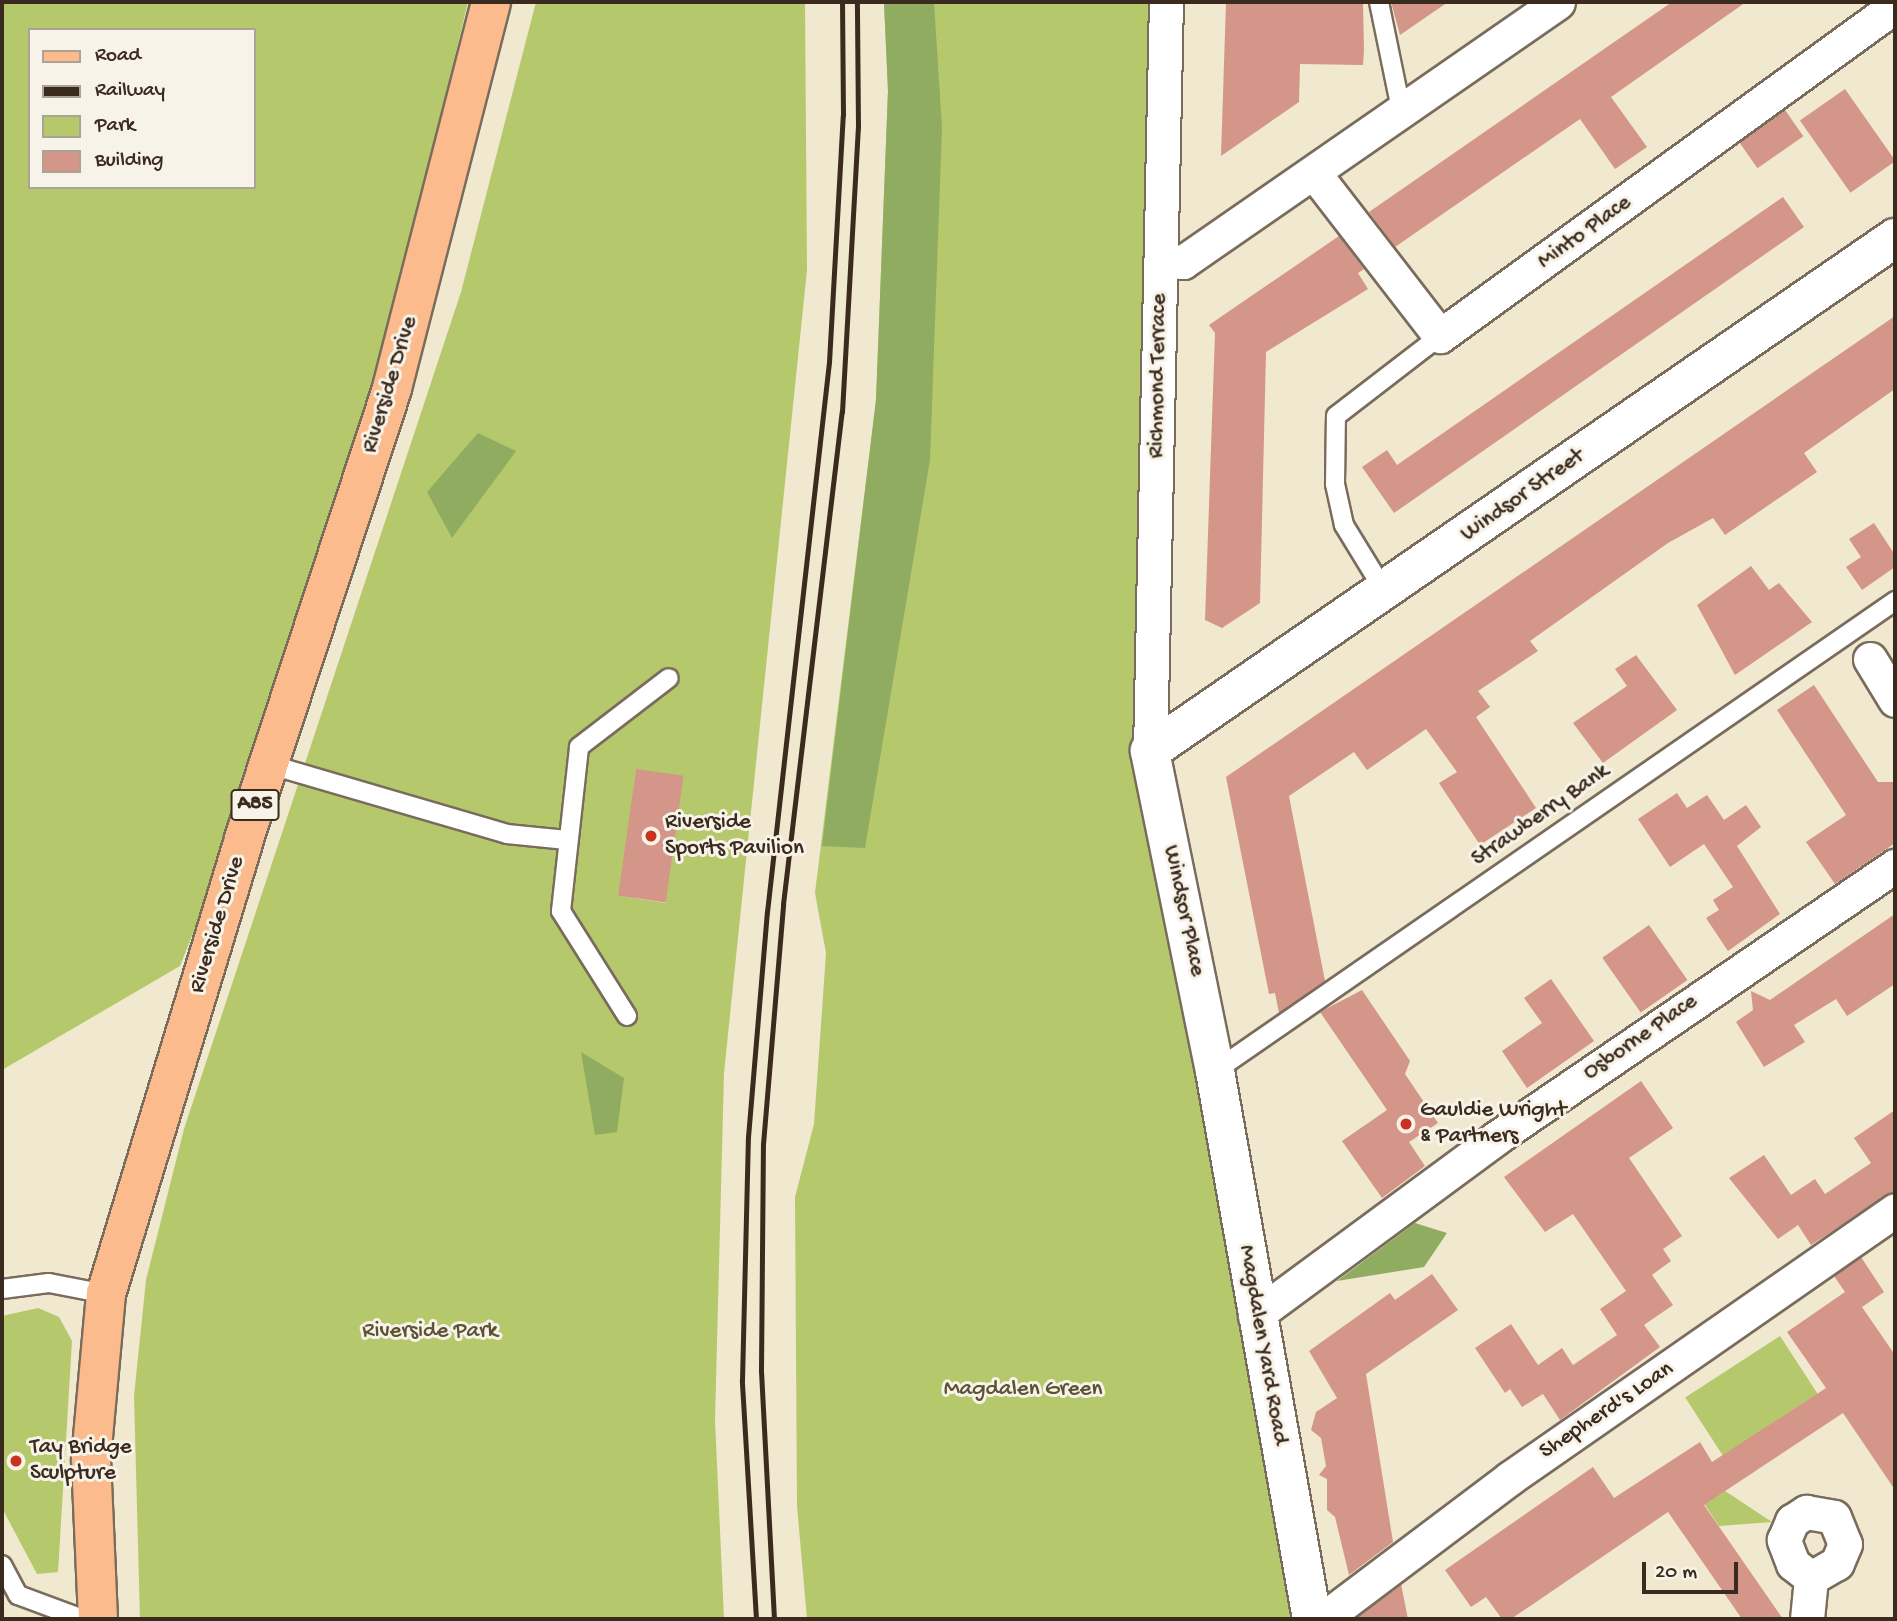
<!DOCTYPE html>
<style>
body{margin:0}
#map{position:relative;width:1897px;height:1621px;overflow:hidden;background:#f0e8cf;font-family:"Gochi Hand",sans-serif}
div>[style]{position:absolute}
.green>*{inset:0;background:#b5c86c;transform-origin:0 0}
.forest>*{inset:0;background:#90ac60}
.building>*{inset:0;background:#d49688;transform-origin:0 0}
.roads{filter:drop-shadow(2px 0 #7a6c5c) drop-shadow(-2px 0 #7a6c5c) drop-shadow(0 2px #7a6c5c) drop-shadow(0 -2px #7a6c5c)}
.service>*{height:18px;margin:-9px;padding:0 9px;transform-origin:9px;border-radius:9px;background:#fff}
.minor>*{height:33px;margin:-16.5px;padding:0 16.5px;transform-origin:16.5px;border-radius:16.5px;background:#fff}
.tertiary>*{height:38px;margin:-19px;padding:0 19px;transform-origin:19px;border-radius:19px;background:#fff}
.primary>*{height:38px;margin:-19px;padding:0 19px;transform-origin:19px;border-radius:19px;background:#fbbb8c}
.rail>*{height:5px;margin:-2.5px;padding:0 2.5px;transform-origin:2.5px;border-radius:2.5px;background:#3b2a1e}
.dots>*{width:19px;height:19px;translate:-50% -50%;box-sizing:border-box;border:4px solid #f7f3e8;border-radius:50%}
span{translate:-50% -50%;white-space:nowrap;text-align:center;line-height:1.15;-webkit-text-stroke:6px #f7f3e8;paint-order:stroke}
.shield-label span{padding:2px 5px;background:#f7f3e8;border:2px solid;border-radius:5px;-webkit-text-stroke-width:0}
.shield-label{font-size:21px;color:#3b2a1e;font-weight:700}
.street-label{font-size:23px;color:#3b2a1e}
.poi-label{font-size:23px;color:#3b2a1e}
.left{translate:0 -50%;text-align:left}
.park-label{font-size:23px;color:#5a5232}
.frame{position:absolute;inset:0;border:4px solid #3b2a1e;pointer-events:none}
.legend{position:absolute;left:28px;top:28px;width:228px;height:161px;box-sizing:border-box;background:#f7f3e8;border:2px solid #aca397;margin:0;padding:9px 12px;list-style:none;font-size:21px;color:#3b2a1e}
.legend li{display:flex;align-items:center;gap:14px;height:35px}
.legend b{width:35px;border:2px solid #aca397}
.scale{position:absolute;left:1642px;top:1562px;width:96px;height:32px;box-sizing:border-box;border:4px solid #3b2a1e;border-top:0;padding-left:9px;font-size:21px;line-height:24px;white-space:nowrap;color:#3b2a1e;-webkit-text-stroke:5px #f7f3e8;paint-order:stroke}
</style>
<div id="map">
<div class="green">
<div style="clip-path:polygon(evenodd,2px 2px,468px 2px,387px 338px,215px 877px,180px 966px,2px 1070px,2px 2px,30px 30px,254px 30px,254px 187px,30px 187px,30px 30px)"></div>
<div style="clip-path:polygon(evenodd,536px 2px,805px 2px,807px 270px,724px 1073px,715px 1420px,724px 1619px,140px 1619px,134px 1396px,146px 1280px,184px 1129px,461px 292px,536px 2px,636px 769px,666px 903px,620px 896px,636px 769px)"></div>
<div style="clip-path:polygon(884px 2px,1159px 2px,1143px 744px,1293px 1619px,807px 1619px,797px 1506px,795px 1197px,814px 1124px,826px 953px,815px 893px,876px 400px,888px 91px)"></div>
<div style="clip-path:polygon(38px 1308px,59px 1317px,72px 1341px,58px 1572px,37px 1574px,2px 1508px,2px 1316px)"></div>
<div style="left:1780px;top:1336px;width:69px;height:113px;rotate:57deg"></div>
<div style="clip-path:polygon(1719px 1487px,1772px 1522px,1719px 1526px,1703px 1502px)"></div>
</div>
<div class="forest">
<div style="clip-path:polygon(884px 2px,934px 2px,942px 128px,930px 460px,865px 848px,822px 846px,876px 400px,888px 91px)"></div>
<div style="clip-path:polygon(478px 433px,516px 451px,452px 538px,427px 492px)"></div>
<div style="clip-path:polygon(581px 1052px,624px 1078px,617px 1132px,595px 1135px)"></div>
<div style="clip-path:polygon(1415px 1223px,1447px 1233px,1424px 1267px,1337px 1281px)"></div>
</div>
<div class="building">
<div style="clip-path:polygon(1226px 2px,1363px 2px,1364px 50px,1363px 65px,1300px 64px,1299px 102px,1221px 156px)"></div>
<div style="clip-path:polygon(1391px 2px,1448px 2px,1400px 35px)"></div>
<div style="clip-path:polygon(1672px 2px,1746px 2px,1611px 97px,1647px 147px,1615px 169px,1580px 119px,1395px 247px,1369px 212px)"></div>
<div style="left:1845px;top:89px;width:88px;height:55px;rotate:55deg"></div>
<div style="left:1785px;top:110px;width:32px;height:56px;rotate:55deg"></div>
<div style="clip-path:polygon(1783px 197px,1804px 227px,1394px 513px,1362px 467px,1387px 450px,1397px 465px)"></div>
<div style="clip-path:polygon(1339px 236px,1364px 269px,1358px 273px,1368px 289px,1266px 352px,1260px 603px,1222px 628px,1205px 620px,1215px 333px,1209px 325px)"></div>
<div style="clip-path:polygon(1895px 316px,1895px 389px,1804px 453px,1817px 472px,1725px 535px,1713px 518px,1668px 543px,1530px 641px,1538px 651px,1478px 691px,1490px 707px,1476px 717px,1536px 808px,1480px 845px,1439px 783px,1457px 772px,1426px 729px,1367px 770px,1354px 752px,1289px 796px,1325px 981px,1279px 1013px,1275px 993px,1269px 994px,1226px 777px)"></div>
<div style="clip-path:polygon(1874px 523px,1895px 555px,1895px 567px,1862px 590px,1846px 567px,1861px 557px,1849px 539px)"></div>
<div style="clip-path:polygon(1751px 566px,1769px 590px,1779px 583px,1812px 622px,1735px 675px,1697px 605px)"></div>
<div style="clip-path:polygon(1636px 655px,1677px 710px,1603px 763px,1573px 723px,1627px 686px,1615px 669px)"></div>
<div style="clip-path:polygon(1814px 685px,1878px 782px,1895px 782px,1895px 843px,1835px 884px,1806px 842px,1846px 815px,1777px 710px)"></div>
<div style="left:636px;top:769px;width:48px;height:128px;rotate:8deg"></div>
<div style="clip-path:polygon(1677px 793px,1687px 808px,1707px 795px,1724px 820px,1746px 805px,1761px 827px,1737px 846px,1780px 914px,1728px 951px,1706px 918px,1719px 910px,1713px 900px,1733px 887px,1704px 844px,1670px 867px,1638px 819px)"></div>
<div style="clip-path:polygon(1895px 914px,1895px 984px,1847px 1016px,1836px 999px,1794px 1025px,1805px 1042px,1764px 1067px,1736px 1022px,1753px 1010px,1751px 991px,1770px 1000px)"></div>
<div style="left:1649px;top:925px;width:67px;height:57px;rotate:55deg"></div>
<div style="clip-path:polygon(1551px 979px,1594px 1041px,1527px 1088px,1502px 1051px,1542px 1023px,1524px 998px)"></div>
<div style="clip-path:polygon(1362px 990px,1410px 1061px,1405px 1074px,1438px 1123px,1409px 1142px,1425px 1166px,1382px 1198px,1342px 1141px,1387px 1110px,1320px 1012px)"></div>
<div style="clip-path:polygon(1641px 1081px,1673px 1128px,1629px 1158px,1682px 1236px,1663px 1249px,1671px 1261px,1652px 1275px,1673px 1305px,1644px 1325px,1660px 1347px,1560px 1420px,1543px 1394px,1522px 1407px,1510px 1389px,1505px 1393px,1475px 1348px,1511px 1324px,1538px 1365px,1562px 1348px,1573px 1365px,1617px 1335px,1600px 1309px,1626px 1291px,1573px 1214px,1545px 1232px,1504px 1177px)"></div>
<div style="clip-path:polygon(1895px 1110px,1895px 1191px,1811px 1245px,1798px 1225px,1778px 1239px,1729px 1178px,1764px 1155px,1791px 1195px,1815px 1179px,1825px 1194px,1871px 1163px,1854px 1138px)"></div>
<div style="clip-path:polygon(1861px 1257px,1884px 1292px,1862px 1307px,1895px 1355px,1895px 1490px,1843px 1413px,1704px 1505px,1783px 1619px,1742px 1619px,1668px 1512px,1511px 1619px,1502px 1619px,1486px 1597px,1471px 1607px,1445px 1570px,1593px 1467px,1614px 1498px,1700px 1442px,1712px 1462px,1826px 1388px,1787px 1332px,1845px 1292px,1834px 1276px)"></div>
<div style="clip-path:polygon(1432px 1274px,1458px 1310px,1366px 1374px,1393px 1542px,1349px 1575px,1335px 1517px,1327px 1510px,1327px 1479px,1319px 1475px,1326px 1466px,1321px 1438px,1311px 1430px,1316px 1412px,1337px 1398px,1309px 1351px,1390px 1293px,1395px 1300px)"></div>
<div style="clip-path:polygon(1401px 1584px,1408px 1619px,1355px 1619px,1393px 1591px)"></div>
</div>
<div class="roads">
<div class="service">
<div style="left:1379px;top:2px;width:109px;rotate:78.4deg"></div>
<div style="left:1385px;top:592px;width:79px;rotate:-121.5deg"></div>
<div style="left:1344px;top:525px;width:42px;rotate:-102.4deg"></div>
<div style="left:1335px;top:484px;width:68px;rotate:-89.2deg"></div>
<div style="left:1336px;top:416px;width:131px;rotate:-37.6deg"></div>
<div style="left:268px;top:764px;width:249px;rotate:16.3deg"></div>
<div style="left:507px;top:834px;width:60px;rotate:5.7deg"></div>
<div style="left:627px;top:1016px;width:124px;rotate:-122.2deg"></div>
<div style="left:561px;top:911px;width:165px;rotate:-83.7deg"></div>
<div style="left:579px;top:747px;width:113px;rotate:-37.5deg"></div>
<div style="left:1215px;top:1071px;width:827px;rotate:-34.65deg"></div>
<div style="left:2px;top:1289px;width:47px;rotate:-7.3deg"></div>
<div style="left:49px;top:1283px;width:58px;rotate:10.9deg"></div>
<div style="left:2px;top:1565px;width:34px;rotate:62deg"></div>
<div style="left:18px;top:1595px;width:69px;rotate:20.3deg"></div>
</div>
<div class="minor">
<div style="left:1314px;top:173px;width:206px;rotate:52.3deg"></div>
<div style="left:1440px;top:336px;width:562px;rotate:-35.95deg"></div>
<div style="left:1162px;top:261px;width:21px;rotate:3deg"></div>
<div style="left:1183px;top:262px;width:456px;rotate:-34.7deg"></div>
<div style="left:1870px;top:659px;width:48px;rotate:58.6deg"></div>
<div style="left:1150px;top:751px;width:749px;rotate:-88.78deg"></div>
<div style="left:1255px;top:1316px;width:300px;rotate:-36.4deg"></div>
<div style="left:1496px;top:1138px;width:483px;rotate:-34.3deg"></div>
<div style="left:1806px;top:1512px;width:28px;rotate:10deg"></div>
<div style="left:1834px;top:1517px;width:29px;rotate:68deg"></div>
<div style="left:1845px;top:1544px;width:21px;rotate:113deg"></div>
<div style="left:1837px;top:1563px;width:30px;rotate:150deg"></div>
<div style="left:1811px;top:1578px;width:23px;rotate:-142deg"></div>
<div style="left:1793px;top:1564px;width:26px;rotate:-111deg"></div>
<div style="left:1784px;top:1540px;width:21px;rotate:-67deg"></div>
<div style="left:1792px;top:1521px;width:17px;rotate:-33deg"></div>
<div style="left:1323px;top:1619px;width:234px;rotate:-37deg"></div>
<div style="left:1510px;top:1478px;width:469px;rotate:-34.8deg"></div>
<div style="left:1807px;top:1619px;width:41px;rotate:-84.4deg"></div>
</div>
<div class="tertiary">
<div style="left:1312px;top:1619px;width:557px;rotate:-100.04deg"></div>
<div style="left:1215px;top:1071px;width:327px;rotate:-101.5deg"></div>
<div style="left:1150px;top:751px;width:905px;rotate:-34.55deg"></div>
</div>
<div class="primary">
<div style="left:98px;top:1619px;width:160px;rotate:-92.5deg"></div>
<div style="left:91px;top:1459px;width:166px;rotate:-84.8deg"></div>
<div style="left:106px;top:1294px;width:475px;rotate:-73.1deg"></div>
<div style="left:244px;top:839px;width:475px;rotate:-71.8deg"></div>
<div style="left:392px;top:388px;width:398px;rotate:-75.6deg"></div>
</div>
</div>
<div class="rail">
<div style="left:756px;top:1619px;width:239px;rotate:-93.4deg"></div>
<div style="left:742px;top:1380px;width:243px;rotate:-88.6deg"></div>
<div style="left:748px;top:1137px;width:226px;rotate:-85.2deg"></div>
<div style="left:767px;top:912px;width:553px;rotate:-83.57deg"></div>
<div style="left:829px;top:362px;width:247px;rotate:-86.8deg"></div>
<div style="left:843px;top:115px;width:113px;rotate:-90.5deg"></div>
<div style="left:774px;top:1619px;width:250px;rotate:-93deg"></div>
<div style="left:761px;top:1369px;width:225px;rotate:-89.5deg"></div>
<div style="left:763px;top:1144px;width:241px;rotate:-85.2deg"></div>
<div style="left:783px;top:904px;width:496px;rotate:-83.2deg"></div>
<div style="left:842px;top:412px;width:285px;rotate:-86.8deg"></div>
<div style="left:858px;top:127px;width:125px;rotate:-90.5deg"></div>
</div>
<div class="dots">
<div style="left:651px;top:836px;background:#c8321e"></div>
<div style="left:1406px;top:1124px;background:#c8321e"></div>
<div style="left:16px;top:1461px;background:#c8321e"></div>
</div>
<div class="shield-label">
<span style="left:255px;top:805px">A85</span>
</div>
<div class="street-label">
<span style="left:1585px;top:233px;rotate:-36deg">Minto Place</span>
<span style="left:1159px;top:376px;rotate:-89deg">Richmond Terrace</span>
<span style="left:391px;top:385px;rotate:-73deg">Riverside Drive</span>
<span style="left:1523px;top:496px;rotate:-35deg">Windsor Street</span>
<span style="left:1541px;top:816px;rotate:-35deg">Strawberry Bank</span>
<span style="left:1183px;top:911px;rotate:78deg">Windsor Place</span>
<span style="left:218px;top:925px;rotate:-73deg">Riverside Drive</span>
<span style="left:1641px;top:1038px;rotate:-35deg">Osborne Place</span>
<span style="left:1262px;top:1345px;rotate:80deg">Magdalen Yard Road</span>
<span style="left:1607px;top:1411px;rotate:-34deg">Shepherd's Loan</span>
</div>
<div class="poi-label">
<span class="left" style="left:665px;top:836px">Riverside<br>Sports Pavilion</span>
<span class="left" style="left:1420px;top:1124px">Gauldie Wright<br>&amp; Partners</span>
<span class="left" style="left:30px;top:1461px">Tay Bridge<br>Sculpture</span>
</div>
<div class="park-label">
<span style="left:430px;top:1332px">Riverside Park</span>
<span style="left:1023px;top:1390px">Magdalen Green</span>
</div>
<div class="frame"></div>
<ul class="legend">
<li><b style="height:9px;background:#fbbb8c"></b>Road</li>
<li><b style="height:9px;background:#3b2a1e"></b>Railway</li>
<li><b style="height:19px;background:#b5c86c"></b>Park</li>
<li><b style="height:19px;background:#d49688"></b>Building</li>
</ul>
<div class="scale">20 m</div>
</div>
